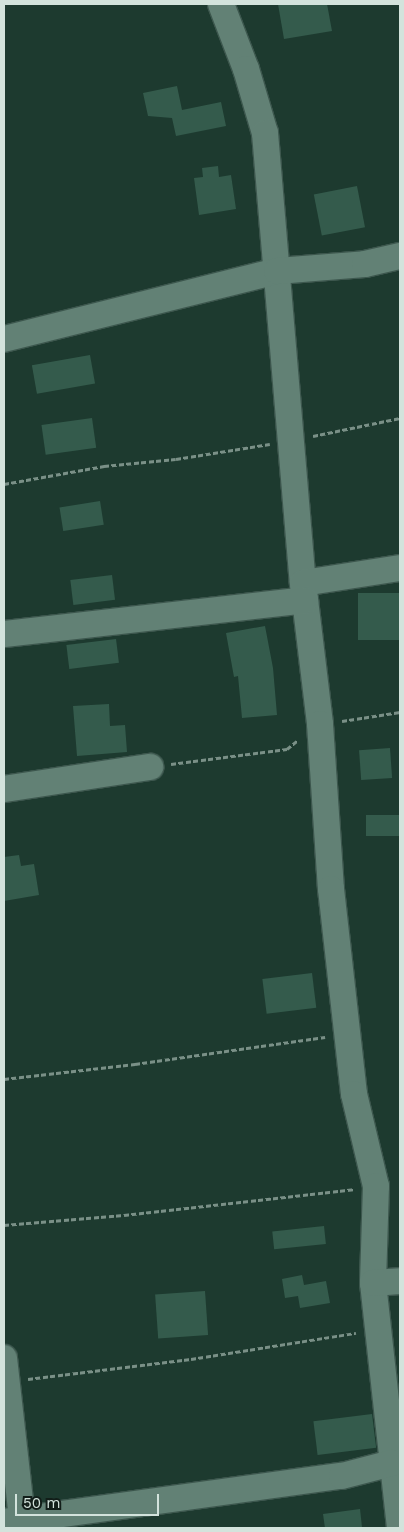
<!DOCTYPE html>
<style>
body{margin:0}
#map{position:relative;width:404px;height:1532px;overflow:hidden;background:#1d3a2f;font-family:"Work Sans",sans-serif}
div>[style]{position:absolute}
.building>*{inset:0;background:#345b4c;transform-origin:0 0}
.path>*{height:3px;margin-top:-1.5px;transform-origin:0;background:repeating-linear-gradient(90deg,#7a9087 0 5px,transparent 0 7.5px)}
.roads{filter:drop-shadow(1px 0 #3d574e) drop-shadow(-1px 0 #3d574e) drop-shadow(0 1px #3d574e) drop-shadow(0 -1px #3d574e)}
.minor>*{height:26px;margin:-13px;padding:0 13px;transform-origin:13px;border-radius:13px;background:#628175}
span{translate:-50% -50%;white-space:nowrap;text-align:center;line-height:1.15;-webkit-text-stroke:4.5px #121e19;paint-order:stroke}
.frame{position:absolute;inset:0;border:5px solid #d3e3dc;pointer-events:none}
.scale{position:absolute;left:15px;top:1494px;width:144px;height:22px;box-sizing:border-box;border:2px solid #d3e3dc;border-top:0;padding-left:6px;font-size:15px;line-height:18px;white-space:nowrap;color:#d3e3dc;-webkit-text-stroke:4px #121e19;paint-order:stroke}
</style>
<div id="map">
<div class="building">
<div style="clip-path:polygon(278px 4px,327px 4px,332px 31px,284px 39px)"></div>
<div style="clip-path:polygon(177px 86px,182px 110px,221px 102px,226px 126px,176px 136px,172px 118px,148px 116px,143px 93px)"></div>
<div style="clip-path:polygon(218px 166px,219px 177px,231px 175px,236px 209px,199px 215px,194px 178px,203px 177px,202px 168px)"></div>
<div style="left:357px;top:186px;width:42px;height:44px;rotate:79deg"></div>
<div style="left:90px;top:355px;width:29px;height:59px;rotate:80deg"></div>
<div style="left:92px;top:418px;width:30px;height:51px;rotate:82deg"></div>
<div style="left:100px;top:501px;width:24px;height:41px;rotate:81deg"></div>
<div style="left:112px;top:575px;width:25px;height:42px;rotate:83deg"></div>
<div style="left:400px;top:593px;width:47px;height:42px;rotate:90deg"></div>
<div style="clip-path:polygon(265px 626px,273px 668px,277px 715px,242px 718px,238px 676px,234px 677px,226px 633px)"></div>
<div style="left:116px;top:639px;width:24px;height:50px;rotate:83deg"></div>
<div style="clip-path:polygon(109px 704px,110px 726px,125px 725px,127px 752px,77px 756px,73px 706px)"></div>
<div style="left:390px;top:748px;width:30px;height:31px;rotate:86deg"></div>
<div style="left:400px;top:815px;width:21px;height:34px;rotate:90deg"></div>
<div style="clip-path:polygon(19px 855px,21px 866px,34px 864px,39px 895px,4px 901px,4px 857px)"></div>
<div style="left:312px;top:973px;width:35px;height:50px;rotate:83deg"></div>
<div style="left:324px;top:1226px;width:18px;height:52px;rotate:84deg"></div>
<div style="clip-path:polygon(302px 1275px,304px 1285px,326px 1281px,330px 1303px,300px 1308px,298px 1296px,285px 1298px,282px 1279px)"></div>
<div style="left:205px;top:1291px;width:44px;height:50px;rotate:86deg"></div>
<div style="left:372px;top:1414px;width:34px;height:59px;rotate:83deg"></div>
<div style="clip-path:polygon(360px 1509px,362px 1527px,325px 1528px,323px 1514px)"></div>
</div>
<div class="path">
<div style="left:313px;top:436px;width:89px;rotate:-11.7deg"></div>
<div style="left:4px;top:484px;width:102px;rotate:-10.2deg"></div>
<div style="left:104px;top:466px;width:72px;rotate:-5.6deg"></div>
<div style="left:176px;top:459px;width:95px;rotate:-9.1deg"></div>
<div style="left:342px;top:721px;width:59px;rotate:-8.8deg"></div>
<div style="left:171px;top:764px;width:117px;rotate:-7.4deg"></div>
<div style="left:287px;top:749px;width:14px;rotate:-39deg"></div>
<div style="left:4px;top:1079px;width:132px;rotate:-6.5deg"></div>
<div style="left:135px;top:1064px;width:192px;rotate:-8.1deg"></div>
<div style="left:4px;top:1225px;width:120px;rotate:-4.8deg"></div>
<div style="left:124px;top:1215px;width:231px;rotate:-6.4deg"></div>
<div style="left:28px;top:1379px;width:164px;rotate:-7deg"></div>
<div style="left:191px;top:1359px;width:167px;rotate:-9deg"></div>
</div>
<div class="roads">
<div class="minor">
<div style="left:221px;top:4px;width:70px;rotate:69deg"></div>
<div style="left:246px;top:69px;width:67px;rotate:73.5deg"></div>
<div style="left:265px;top:133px;width:452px;rotate:85.2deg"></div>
<div style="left:303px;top:583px;width:142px;rotate:83.1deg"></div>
<div style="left:320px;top:724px;width:165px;rotate:86.2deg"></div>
<div style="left:331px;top:889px;width:206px;rotate:83.6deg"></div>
<div style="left:354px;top:1094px;width:95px;rotate:76.6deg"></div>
<div style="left:376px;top:1186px;width:97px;rotate:91.8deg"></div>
<div style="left:373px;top:1283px;width:246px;rotate:83.7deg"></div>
<div style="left:4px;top:339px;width:281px;rotate:-14deg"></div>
<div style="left:277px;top:271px;width:88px;rotate:-4.5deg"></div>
<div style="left:365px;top:264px;width:36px;rotate:-13deg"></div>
<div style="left:303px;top:583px;width:98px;rotate:-8.8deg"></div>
<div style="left:4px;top:634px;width:303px;rotate:-6.4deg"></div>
<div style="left:4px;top:789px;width:148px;rotate:-8.6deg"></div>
<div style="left:373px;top:1283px;width:27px;rotate:-4deg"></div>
<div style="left:4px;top:1358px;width:171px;rotate:83.6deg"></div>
<div style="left:4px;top:1522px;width:341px;rotate:-7.8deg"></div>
<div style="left:342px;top:1476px;width:52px;rotate:-14.6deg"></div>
</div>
</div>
<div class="frame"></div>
<div class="scale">50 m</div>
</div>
